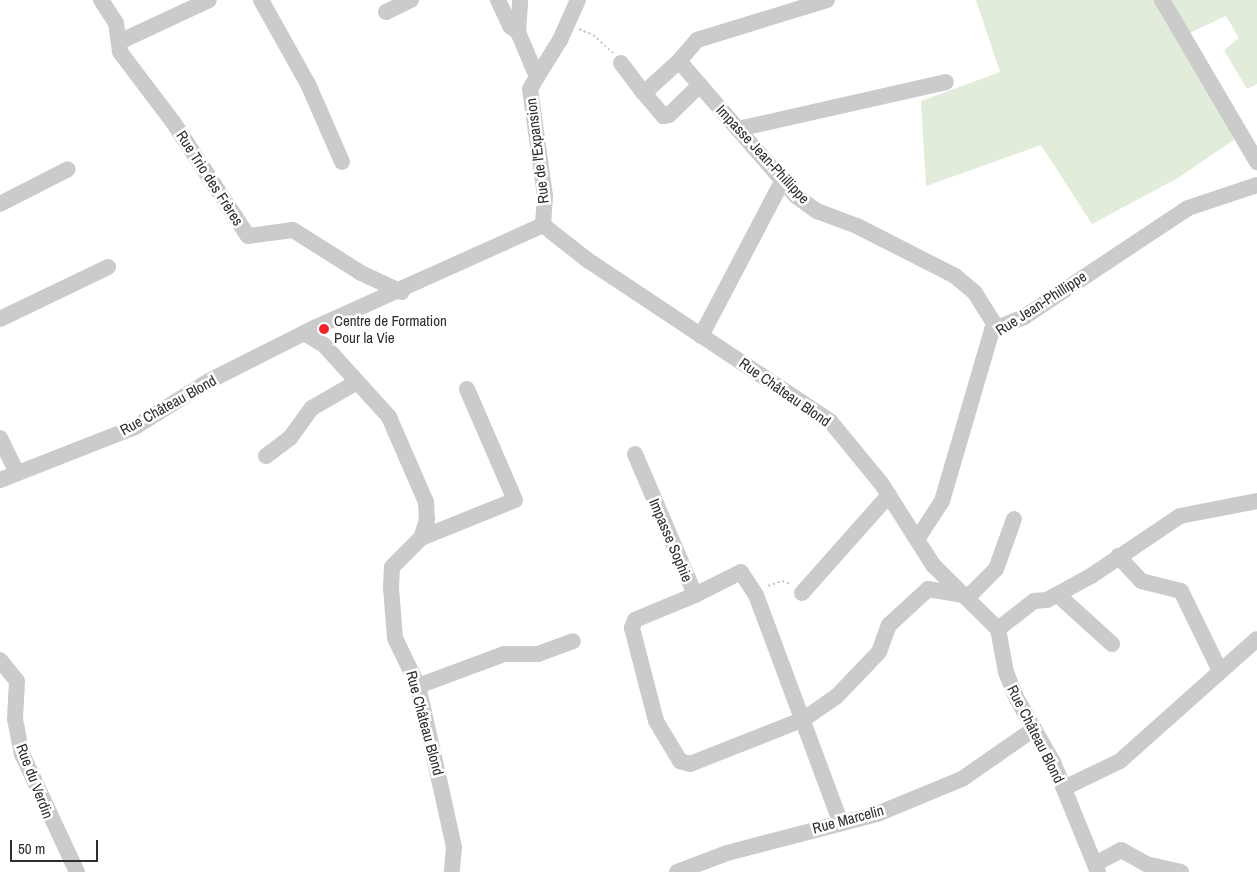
<!DOCTYPE html>
<meta charset="utf-8">
<style>
body{margin:0}
#map{position:relative;width:1257px;height:872px;overflow:hidden;background:#fff;font-family:"Archivo Narrow",sans-serif}
div>[style]{position:absolute}
.green>*{inset:0;background:#e2ecda}
.path>*{height:2px;margin-top:-1px;transform-origin:0;background:repeating-linear-gradient(90deg,#cbcbcb 0 2.5px,transparent 0 5px)}
.minor>*{height:16px;margin:-8px;padding:0 8px;transform-origin:8px;border-radius:8px;background:#cbcbcb}
.dots>*{width:14px;height:14px;translate:-50% -50%;box-sizing:border-box;border:2px solid #fff;border-radius:50%}
span{translate:-50% -50%;white-space:nowrap;text-align:center;line-height:1.15;-webkit-text-stroke:5px #fff;paint-order:stroke}
.street-label{font-size:15px;color:#2e2e2e}
.poi-label{font-size:15px;color:#2e2e2e}
.left{translate:0 -50%;text-align:left}
.scale{position:absolute;left:10px;top:840px;width:88px;height:22px;box-sizing:border-box;border:2px solid #2e2e2e;border-top:0;padding-left:6px;font-size:15px;line-height:18px;white-space:nowrap;color:#2e2e2e;-webkit-text-stroke:4px #fff;paint-order:stroke}
</style>
<div id="map">
<div class="green">
<div style="clip-path:polygon(976px 0,1257px 0,1257px 84px,1247px 89px,1224px 50px,1239px 38px,1226px 16px,1183px 36px,1247px 131px,1178px 178px,1092px 224px,1041px 145px,926px 186px,921px 101px,1000px 72px)"></div>
</div>
<div class="path">
<div style="left:579px;top:29px;width:15px;rotate:23deg"></div>
<div style="left:593px;top:35px;width:27px;rotate:42deg"></div>
<div style="left:768px;top:586px;width:15px;rotate:-20deg"></div>
<div style="left:782px;top:581px;width:10px;rotate:17deg"></div>
</div>
<div class="minor">
<div style="left:101px;top:0;width:27px;rotate:57deg"></div>
<div style="left:116px;top:23px;width:29px;rotate:82deg"></div>
<div style="left:120px;top:52px;width:88px;rotate:52.9deg"></div>
<div style="left:173px;top:122px;width:136px;rotate:56.7deg"></div>
<div style="left:248px;top:236px;width:45px;rotate:-7.6deg"></div>
<div style="left:293px;top:230px;width:80px;rotate:32.3deg"></div>
<div style="left:361px;top:273px;width:45px;rotate:24.9deg"></div>
<div style="left:261px;top:0;width:96px;rotate:60.8deg"></div>
<div style="left:308px;top:84px;width:85px;rotate:66.4deg"></div>
<div style="left:498px;top:0;width:29px;rotate:65deg"></div>
<div style="left:510px;top:26px;width:10px;rotate:37deg"></div>
<div style="left:518px;top:32px;width:49px;rotate:67.1deg"></div>
<div style="left:537px;top:77px;width:14px;rotate:120deg"></div>
<div style="left:530px;top:89px;width:108px;rotate:82deg"></div>
<div style="left:545px;top:196px;width:29px;rotate:94deg"></div>
<div style="left:1162px;top:0;width:188px;rotate:59.6deg"></div>
<div style="left:386px;top:12px;width:28px;rotate:-26deg"></div>
<div style="left:518px;top:32px;width:32px;rotate:-86deg"></div>
<div style="left:119px;top:42px;width:99px;rotate:-25deg"></div>
<div style="left:679px;top:61px;width:28px;rotate:-49deg"></div>
<div style="left:697px;top:40px;width:136px;rotate:-17.1deg"></div>
<div style="left:621px;top:63px;width:38px;rotate:53deg"></div>
<div style="left:644px;top:93px;width:47px;rotate:-42.4deg"></div>
<div style="left:679px;top:61px;width:179px;rotate:49.1deg"></div>
<div style="left:796px;top:196px;width:26px;rotate:36deg"></div>
<div style="left:817px;top:211px;width:43px;rotate:20.6deg"></div>
<div style="left:857px;top:226px;width:110px;rotate:27deg"></div>
<div style="left:955px;top:276px;width:26px;rotate:40deg"></div>
<div style="left:975px;top:293px;width:36px;rotate:58deg"></div>
<div style="left:994px;top:323px;width:7px;rotate:106deg"></div>
<div style="left:537px;top:77px;width:44px;rotate:-58.1deg"></div>
<div style="left:560px;top:40px;width:44px;rotate:-65.8deg"></div>
<div style="left:644px;top:93px;width:30px;rotate:50deg"></div>
<div style="left:663px;top:116px;width:6px;rotate:-9deg"></div>
<div style="left:669px;top:115px;width:43px;rotate:-44.1deg"></div>
<div style="left:738px;top:129px;width:213px;rotate:-12.7deg"></div>
<div style="left:0;top:204px;width:76px;rotate:-27.2deg"></div>
<div style="left:543px;top:225px;width:55px;rotate:38.3deg"></div>
<div style="left:586px;top:259px;width:293px;rotate:33.6deg"></div>
<div style="left:830px;top:421px;width:80px;rotate:50.6deg"></div>
<div style="left:881px;top:483px;width:97px;rotate:57.6deg"></div>
<div style="left:933px;top:565px;width:91px;rotate:44.6deg"></div>
<div style="left:998px;top:629px;width:44px;rotate:79.5deg"></div>
<div style="left:1006px;top:672px;width:29px;rotate:68deg"></div>
<div style="left:1017px;top:699px;width:73px;rotate:60.3deg"></div>
<div style="left:1053px;top:762px;width:119px;rotate:67.8deg"></div>
<div style="left:0;top:319px;width:120px;rotate:-25.7deg"></div>
<div style="left:304px;top:333px;width:23px;rotate:31deg"></div>
<div style="left:324px;top:345px;width:97px;rotate:47.9deg"></div>
<div style="left:389px;top:417px;width:93px;rotate:66.5deg"></div>
<div style="left:426px;top:502px;width:18px;rotate:87deg"></div>
<div style="left:427px;top:520px;width:19px;rotate:108deg"></div>
<div style="left:421px;top:538px;width:41px;rotate:135deg"></div>
<div style="left:392px;top:567px;width:21px;rotate:93deg"></div>
<div style="left:391px;top:588px;width:50px;rotate:85.4deg"></div>
<div style="left:395px;top:638px;width:53px;rotate:64.4deg"></div>
<div style="left:418px;top:686px;width:95px;rotate:77.3deg"></div>
<div style="left:439px;top:779px;width:70px;rotate:77.6deg"></div>
<div style="left:454px;top:847px;width:25px;rotate:95deg"></div>
<div style="left:701px;top:336px;width:176px;rotate:-62.3deg"></div>
<div style="left:0;top:438px;width:39px;rotate:64deg"></div>
<div style="left:635px;top:454px;width:153px;rotate:66.9deg"></div>
<div style="left:695px;top:595px;width:51px;rotate:-26.6deg"></div>
<div style="left:741px;top:572px;width:27px;rotate:57deg"></div>
<div style="left:756px;top:595px;width:241px;rotate:69.6deg"></div>
<div style="left:266px;top:456px;width:30px;rotate:-37deg"></div>
<div style="left:290px;top:438px;width:37px;rotate:-54deg"></div>
<div style="left:312px;top:408px;width:52px;rotate:-30deg"></div>
<div style="left:0;top:480px;width:145px;rotate:-21.4deg"></div>
<div style="left:135px;top:427px;width:87px;rotate:-31.9deg"></div>
<div style="left:209px;top:381px;width:118px;rotate:-26.8deg"></div>
<div style="left:314px;top:328px;width:251px;rotate:-24.2deg"></div>
<div style="left:421px;top:538px;width:101px;rotate:-22deg"></div>
<div style="left:515px;top:500px;width:121px;rotate:-113.4deg"></div>
<div style="left:918px;top:538px;width:44px;rotate:-57deg"></div>
<div style="left:942px;top:501px;width:178px;rotate:-73.7deg"></div>
<div style="left:992px;top:330px;width:35px;rotate:-22deg"></div>
<div style="left:1024px;top:317px;width:197px;rotate:-33.6deg"></div>
<div style="left:1188px;top:208px;width:73px;rotate:-18.4deg"></div>
<div style="left:1118px;top:556px;width:34px;rotate:47deg"></div>
<div style="left:1141px;top:581px;width:41px;rotate:14deg"></div>
<div style="left:1181px;top:591px;width:89px;rotate:64deg"></div>
<div style="left:802px;top:593px;width:131px;rotate:-48.4deg"></div>
<div style="left:695px;top:595px;width:65px;rotate:157.4deg"></div>
<div style="left:635px;top:620px;width:9px;rotate:111deg"></div>
<div style="left:632px;top:628px;width:96px;rotate:75.5deg"></div>
<div style="left:656px;top:721px;width:47px;rotate:59deg"></div>
<div style="left:680px;top:761px;width:10px;rotate:17deg"></div>
<div style="left:690px;top:764px;width:123px;rotate:-21.5deg"></div>
<div style="left:804px;top:719px;width:39px;rotate:-35deg"></div>
<div style="left:836px;top:697px;width:62px;rotate:-46.3deg"></div>
<div style="left:879px;top:652px;width:29px;rotate:-70deg"></div>
<div style="left:889px;top:625px;width:53px;rotate:-42.7deg"></div>
<div style="left:928px;top:589px;width:42px;rotate:9.7deg"></div>
<div style="left:969px;top:596px;width:38px;rotate:-45deg"></div>
<div style="left:996px;top:569px;width:53px;rotate:-70.2deg"></div>
<div style="left:1058px;top:595px;width:73px;rotate:42.2deg"></div>
<div style="left:998px;top:629px;width:46px;rotate:-37.9deg"></div>
<div style="left:1034px;top:601px;width:13px;rotate:-4deg"></div>
<div style="left:1047px;top:600px;width:50px;rotate:-28.6deg"></div>
<div style="left:1091px;top:576px;width:107px;rotate:-34deg"></div>
<div style="left:1180px;top:516px;width:78px;rotate:-11deg"></div>
<div style="left:0;top:660px;width:27px;rotate:51deg"></div>
<div style="left:17px;top:681px;width:38px;rotate:93deg"></div>
<div style="left:15px;top:719px;width:36px;rotate:79deg"></div>
<div style="left:22px;top:754px;width:130px;rotate:65deg"></div>
<div style="left:418px;top:686px;width:92px;rotate:-20.4deg"></div>
<div style="left:504px;top:654px;width:34px"></div>
<div style="left:538px;top:654px;width:37px;rotate:-20deg"></div>
<div style="left:1064px;top:788px;width:62px;rotate:-25.7deg"></div>
<div style="left:1120px;top:761px;width:183px;rotate:-41.7deg"></div>
<div style="left:1095px;top:864px;width:30px;rotate:-28deg"></div>
<div style="left:1121px;top:850px;width:29px;rotate:29deg"></div>
<div style="left:1146px;top:864px;width:36px;rotate:13deg"></div>
<div style="left:677px;top:872px;width:53px;rotate:-20.8deg"></div>
<div style="left:727px;top:853px;width:155px;rotate:-14.6deg"></div>
<div style="left:877px;top:814px;width:92px;rotate:-22.4deg"></div>
<div style="left:962px;top:779px;width:88px;rotate:-34.8deg"></div>
</div>
<div class="dots">
<div style="left:324px;top:329px;background:#f12523"></div>
</div>
<div class="street-label">
<span style="left:537px;top:151px;rotate:-97deg">Rue de l'Expansion</span>
<span style="left:763px;top:154px;rotate:47deg">Impasse Jean-Phillippe</span>
<span style="left:210px;top:178px;rotate:57deg">Rue Trio des Frères</span>
<span style="left:1041px;top:303px;rotate:-33deg">Rue Jean-Phillippe</span>
<span style="left:785px;top:392px;rotate:35deg">Rue Château Blond</span>
<span style="left:168px;top:405px;rotate:-29deg">Rue Château Blond</span>
<span style="left:671px;top:540px;rotate:67deg">Impasse Sophie</span>
<span style="left:425px;top:723px;rotate:75deg">Rue Château Blond</span>
<span style="left:1036px;top:734px;rotate:63deg">Rue Château Blond</span>
<span style="left:35px;top:781px;rotate:69deg">Rue du Verdin</span>
<span style="left:848px;top:819px;rotate:-15deg">Rue Marcelin</span>
</div>
<div class="poi-label">
<span class="left" style="left:334px;top:329px">Centre de Formation<br>Pour la Vie</span>
</div>
<div class="scale">50 m</div>
</div>
